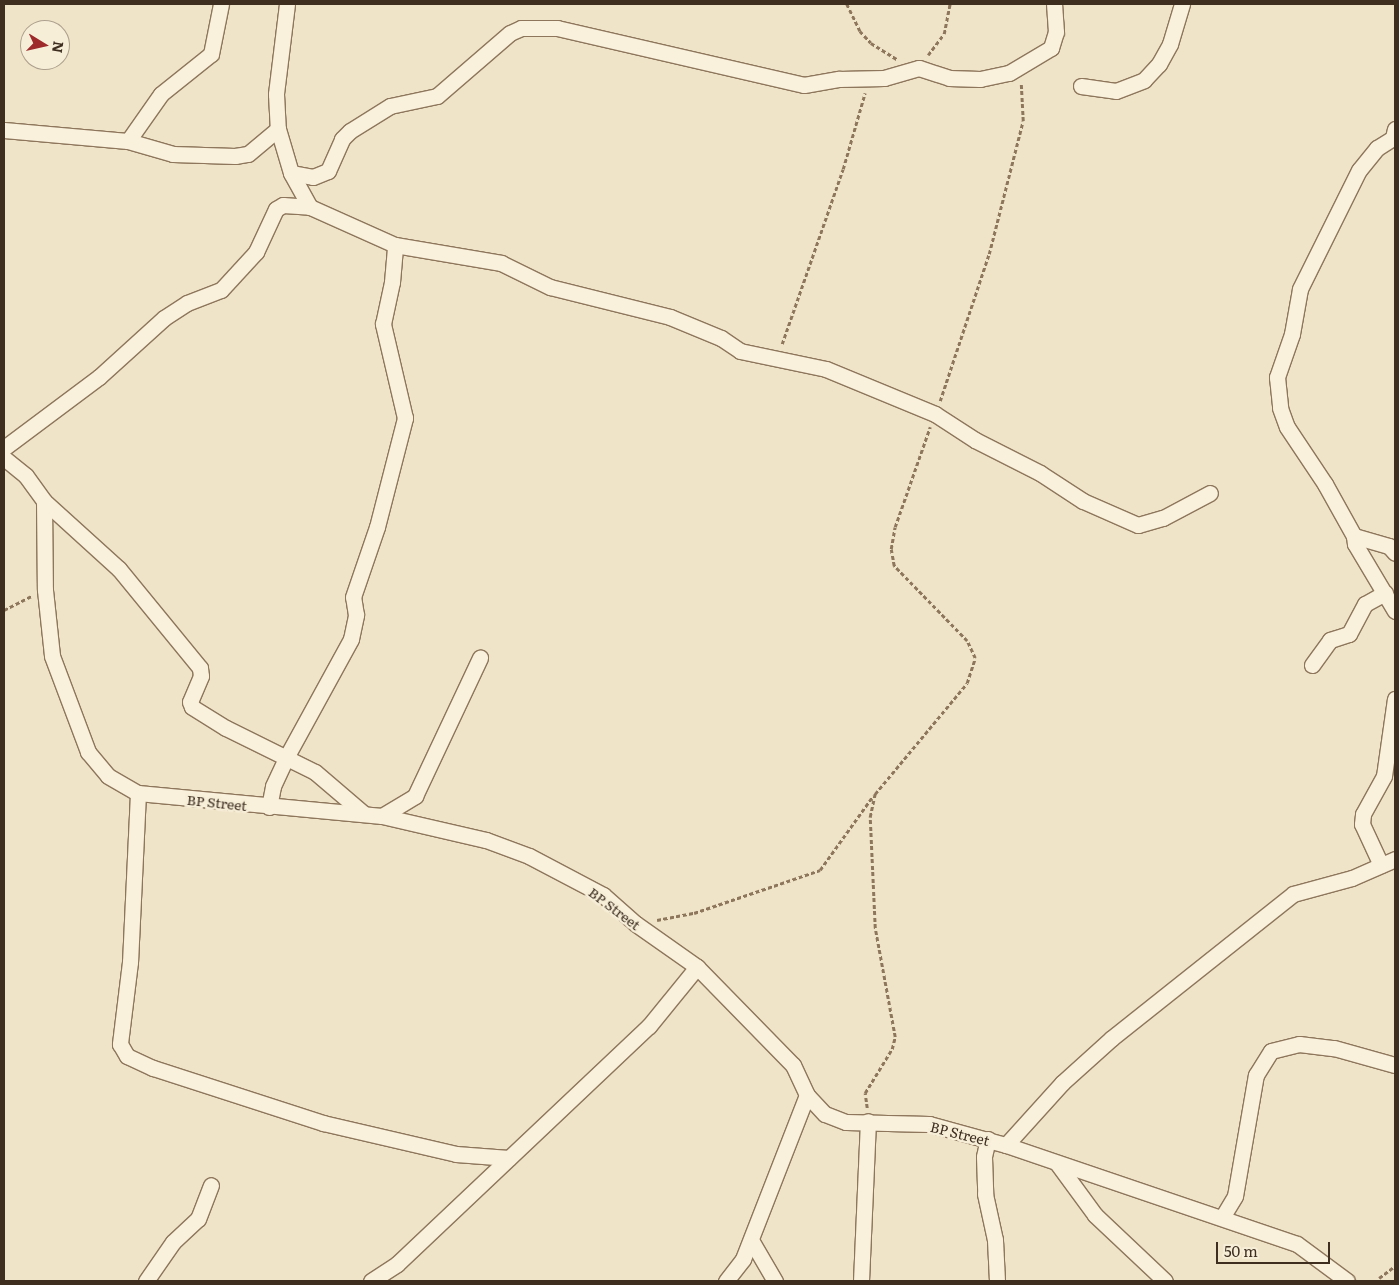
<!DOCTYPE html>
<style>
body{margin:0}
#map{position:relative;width:1399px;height:1285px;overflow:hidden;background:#f0e4c8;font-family:Literata,serif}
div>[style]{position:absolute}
.path>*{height:2.5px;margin-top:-1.25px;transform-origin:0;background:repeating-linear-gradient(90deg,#8d765c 0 4px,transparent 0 6.5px)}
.roads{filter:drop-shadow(1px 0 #8d765c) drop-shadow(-1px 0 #8d765c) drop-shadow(0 1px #8d765c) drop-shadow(0 -1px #8d765c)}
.minor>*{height:15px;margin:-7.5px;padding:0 7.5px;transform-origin:7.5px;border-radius:7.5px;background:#faf1dc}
span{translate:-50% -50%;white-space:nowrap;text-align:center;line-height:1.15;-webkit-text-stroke:5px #f7eed8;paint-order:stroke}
.street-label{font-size:14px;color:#3d2e20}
.frame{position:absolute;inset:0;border:5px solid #3d2e20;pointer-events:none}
.north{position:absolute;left:20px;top:20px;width:50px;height:50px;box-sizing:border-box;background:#f7eed8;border:1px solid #ada18e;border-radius:50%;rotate:99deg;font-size:14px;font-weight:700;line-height:20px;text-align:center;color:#3d2e20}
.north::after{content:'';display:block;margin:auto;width:18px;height:22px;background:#9e2a2b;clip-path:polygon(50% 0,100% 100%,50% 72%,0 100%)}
.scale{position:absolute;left:1216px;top:1242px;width:114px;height:22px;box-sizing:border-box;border:2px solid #3d2e20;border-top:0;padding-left:6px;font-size:15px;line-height:18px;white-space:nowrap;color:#3d2e20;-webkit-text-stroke:4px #f7eed8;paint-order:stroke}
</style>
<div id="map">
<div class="path">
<div style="left:847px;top:4px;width:30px;rotate:64deg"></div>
<div style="left:860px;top:31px;width:16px;rotate:47deg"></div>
<div style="left:871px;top:43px;width:31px;rotate:32deg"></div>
<div style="left:928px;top:55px;width:26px;rotate:-53deg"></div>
<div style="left:944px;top:34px;width:31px;rotate:-79deg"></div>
<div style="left:782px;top:344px;width:185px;rotate:-70.8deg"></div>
<div style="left:843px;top:169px;width:79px;rotate:-73.9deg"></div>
<div style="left:940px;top:401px;width:155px;rotate:-71.6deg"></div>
<div style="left:989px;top:254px;width:137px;rotate:-75.7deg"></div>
<div style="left:1023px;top:121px;width:37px;rotate:-93deg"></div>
<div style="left:4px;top:610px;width:31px;rotate:-27deg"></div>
<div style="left:657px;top:920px;width:38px;rotate:-11deg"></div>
<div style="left:694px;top:913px;width:133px;rotate:-18.8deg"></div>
<div style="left:820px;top:870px;width:91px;rotate:-54.4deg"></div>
<div style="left:867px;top:1108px;width:15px;rotate:-98deg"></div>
<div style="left:865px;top:1093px;width:52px;rotate:-58.5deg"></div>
<div style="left:892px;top:1049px;width:12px;rotate:-76deg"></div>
<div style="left:895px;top:1037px;width:111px;rotate:-100.4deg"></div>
<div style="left:875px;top:928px;width:111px;rotate:-92.6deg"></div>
<div style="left:870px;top:817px;width:24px;rotate:-78deg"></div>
<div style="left:875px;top:794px;width:144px;rotate:-50.3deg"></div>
<div style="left:967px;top:683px;width:26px;rotate:-72deg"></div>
<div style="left:975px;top:658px;width:19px;rotate:-115deg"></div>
<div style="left:967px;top:641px;width:105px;rotate:-134.2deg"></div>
<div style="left:894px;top:566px;width:17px;rotate:-100deg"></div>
<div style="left:891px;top:549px;width:22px;rotate:-80deg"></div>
<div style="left:895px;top:527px;width:106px;rotate:-70.7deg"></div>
<div style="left:1379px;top:1278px;width:20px;rotate:-37deg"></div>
</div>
<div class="roads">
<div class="minor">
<div style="left:287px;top:4px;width:91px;rotate:97deg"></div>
<div style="left:276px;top:94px;width:35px;rotate:87deg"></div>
<div style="left:278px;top:129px;width:46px;rotate:73.5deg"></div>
<div style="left:291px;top:173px;width:39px;rotate:61deg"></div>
<div style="left:1081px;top:86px;width:35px;rotate:8deg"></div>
<div style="left:1116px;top:91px;width:30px;rotate:-21deg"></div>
<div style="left:1144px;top:80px;width:22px;rotate:-47deg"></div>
<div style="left:1159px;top:64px;width:23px;rotate:-61deg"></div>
<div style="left:1170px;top:44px;width:42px;rotate:-73.3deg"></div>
<div style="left:1395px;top:129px;width:9px;rotate:103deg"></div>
<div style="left:1393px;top:138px;width:19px;rotate:148deg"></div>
<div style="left:1377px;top:148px;width:28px;rotate:129deg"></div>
<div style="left:1359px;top:170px;width:133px;rotate:116.4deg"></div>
<div style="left:1300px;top:289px;width:46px;rotate:100.1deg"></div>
<div style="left:1292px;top:334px;width:46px;rotate:109.2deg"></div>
<div style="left:1277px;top:377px;width:31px;rotate:84deg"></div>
<div style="left:1280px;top:408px;width:20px;rotate:70deg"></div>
<div style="left:1287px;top:427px;width:69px;rotate:56.3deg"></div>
<div style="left:1325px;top:484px;width:60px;rotate:60.9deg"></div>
<div style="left:1354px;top:536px;width:36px;rotate:16deg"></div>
<div style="left:1389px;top:546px;width:9px;rotate:49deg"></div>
<div style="left:4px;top:130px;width:124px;rotate:5.1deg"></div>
<div style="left:128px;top:141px;width:47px;rotate:16.1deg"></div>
<div style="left:173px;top:154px;width:62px;rotate:1.8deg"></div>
<div style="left:235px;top:156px;width:13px;rotate:-9deg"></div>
<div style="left:248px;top:154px;width:39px;rotate:-40deg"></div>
<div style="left:128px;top:141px;width:57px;rotate:-54.9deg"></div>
<div style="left:161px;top:94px;width:64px;rotate:-38.7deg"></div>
<div style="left:211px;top:54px;width:51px;rotate:-78.7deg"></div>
<div style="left:291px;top:173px;width:22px;rotate:10deg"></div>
<div style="left:313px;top:177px;width:16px;rotate:-22deg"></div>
<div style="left:328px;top:171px;width:35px;rotate:-66deg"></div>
<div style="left:342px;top:139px;width:11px;rotate:-45deg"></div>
<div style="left:350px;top:131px;width:47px;rotate:-32deg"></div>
<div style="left:390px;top:106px;width:48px;rotate:-12deg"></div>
<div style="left:437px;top:96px;width:96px;rotate:-40.8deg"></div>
<div style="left:510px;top:33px;width:12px;rotate:-24deg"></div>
<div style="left:521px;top:28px;width:36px"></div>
<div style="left:557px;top:28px;width:253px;rotate:13deg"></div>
<div style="left:804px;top:85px;width:36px;rotate:-10deg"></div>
<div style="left:839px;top:79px;width:45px;rotate:-1.3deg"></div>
<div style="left:884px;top:78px;width:36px;rotate:-16deg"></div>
<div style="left:919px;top:68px;width:32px;rotate:18deg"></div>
<div style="left:949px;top:78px;width:31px;rotate:2deg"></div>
<div style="left:980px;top:79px;width:30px;rotate:-12deg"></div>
<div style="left:1009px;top:73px;width:49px;rotate:-30.8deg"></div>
<div style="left:1051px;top:48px;width:17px;rotate:-73deg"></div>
<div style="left:1056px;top:32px;width:28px;rotate:-94deg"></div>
<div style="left:4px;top:448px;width:119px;rotate:-36.8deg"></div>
<div style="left:99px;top:377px;width:88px;rotate:-42.2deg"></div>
<div style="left:164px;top:318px;width:27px;rotate:-33deg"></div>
<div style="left:187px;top:303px;width:36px;rotate:-21deg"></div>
<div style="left:221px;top:290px;width:52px;rotate:-47.4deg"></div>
<div style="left:256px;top:252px;width:47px;rotate:-65.1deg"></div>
<div style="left:276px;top:209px;width:8px;rotate:-30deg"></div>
<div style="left:283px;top:205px;width:27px;rotate:4deg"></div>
<div style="left:310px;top:207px;width:93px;rotate:24.1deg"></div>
<div style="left:395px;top:245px;width:108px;rotate:9.6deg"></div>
<div style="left:501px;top:263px;width:55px;rotate:26.1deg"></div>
<div style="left:550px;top:287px;width:124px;rotate:14deg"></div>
<div style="left:670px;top:317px;width:55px;rotate:22.4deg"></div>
<div style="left:721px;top:338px;width:23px;rotate:34deg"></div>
<div style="left:740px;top:351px;width:88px;rotate:11.8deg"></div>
<div style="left:826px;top:369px;width:118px;rotate:22.4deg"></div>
<div style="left:935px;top:414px;width:48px;rotate:33deg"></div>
<div style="left:975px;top:440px;width:73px;rotate:26.9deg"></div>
<div style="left:1040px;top:473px;width:51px;rotate:33.1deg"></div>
<div style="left:1083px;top:501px;width:60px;rotate:23.6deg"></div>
<div style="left:1138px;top:525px;width:26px;rotate:-16deg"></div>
<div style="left:1163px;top:518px;width:53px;rotate:-28deg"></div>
<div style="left:4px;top:458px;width:28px;rotate:39deg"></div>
<div style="left:26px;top:476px;width:31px;rotate:54deg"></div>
<div style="left:44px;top:501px;width:89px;rotate:89.4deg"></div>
<div style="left:45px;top:590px;width:66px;rotate:83.9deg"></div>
<div style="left:52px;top:656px;width:103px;rotate:69.4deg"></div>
<div style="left:88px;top:752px;width:31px;rotate:50deg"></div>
<div style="left:108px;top:776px;width:34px;rotate:30deg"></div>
<div style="left:138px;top:793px;width:245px;rotate:5.4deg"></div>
<div style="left:382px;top:816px;width:107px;rotate:13deg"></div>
<div style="left:486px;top:840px;width:46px;rotate:20.4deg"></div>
<div style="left:529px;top:856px;width:84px;rotate:27.8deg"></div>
<div style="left:603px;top:895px;width:44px;rotate:41.3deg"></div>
<div style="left:636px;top:924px;width:75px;rotate:35.2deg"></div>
<div style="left:697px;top:967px;width:137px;rotate:45.6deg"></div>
<div style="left:793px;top:1065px;width:33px;rotate:65deg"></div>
<div style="left:807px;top:1095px;width:26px;rotate:47deg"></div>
<div style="left:825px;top:1114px;width:22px;rotate:21deg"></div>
<div style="left:846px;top:1122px;width:83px;rotate:1.4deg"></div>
<div style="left:929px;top:1124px;width:80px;rotate:15.3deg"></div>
<div style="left:1006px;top:1145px;width:307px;rotate:18.8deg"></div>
<div style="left:1297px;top:1244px;width:62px;rotate:36.5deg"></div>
<div style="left:44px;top:501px;width:101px;rotate:42.2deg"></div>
<div style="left:119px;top:569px;width:128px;rotate:50.7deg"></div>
<div style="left:200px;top:668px;width:8px;rotate:83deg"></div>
<div style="left:201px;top:676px;width:28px;rotate:113deg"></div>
<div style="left:190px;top:702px;width:5px;rotate:68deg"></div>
<div style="left:192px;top:707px;width:40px;rotate:32deg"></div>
<div style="left:226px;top:728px;width:99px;rotate:26.3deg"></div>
<div style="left:315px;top:772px;width:63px;rotate:40.5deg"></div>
<div style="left:1354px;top:536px;width:8px;rotate:83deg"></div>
<div style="left:1355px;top:544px;width:78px;rotate:59.2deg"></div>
<div style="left:1312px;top:665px;width:31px;rotate:-54deg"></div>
<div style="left:1330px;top:640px;width:20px;rotate:-18deg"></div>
<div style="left:1349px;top:634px;width:34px;rotate:-62deg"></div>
<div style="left:1365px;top:604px;width:23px;rotate:-29deg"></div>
<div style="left:138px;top:793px;width:169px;rotate:92.7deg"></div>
<div style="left:130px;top:962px;width:83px;rotate:97deg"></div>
<div style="left:120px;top:1044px;width:14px;rotate:60deg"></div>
<div style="left:127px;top:1056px;width:29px;rotate:25deg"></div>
<div style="left:153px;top:1068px;width:179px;rotate:17.9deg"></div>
<div style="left:323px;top:1123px;width:137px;rotate:13.1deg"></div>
<div style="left:456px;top:1154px;width:53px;rotate:4.3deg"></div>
<div style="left:269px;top:807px;width:21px;rotate:-79deg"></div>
<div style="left:273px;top:786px;width:33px;rotate:-65deg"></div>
<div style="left:287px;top:756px;width:133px;rotate:-61.3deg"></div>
<div style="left:351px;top:639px;width:25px;rotate:-78deg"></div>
<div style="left:356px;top:615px;width:18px;rotate:-99deg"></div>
<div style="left:353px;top:597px;width:74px;rotate:-71.1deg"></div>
<div style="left:377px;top:527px;width:113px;rotate:-75.6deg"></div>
<div style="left:405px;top:418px;width:97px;rotate:-103.2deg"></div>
<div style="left:383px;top:324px;width:43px;rotate:-77.9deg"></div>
<div style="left:392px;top:282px;width:37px;rotate:-85deg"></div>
<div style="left:382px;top:816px;width:39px;rotate:-31deg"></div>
<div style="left:415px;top:796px;width:153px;rotate:-64.8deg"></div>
<div style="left:1381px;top:865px;width:45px;rotate:-114.9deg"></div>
<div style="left:1362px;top:824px;width:10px;rotate:-84deg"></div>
<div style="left:1363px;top:814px;width:43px;rotate:-61.1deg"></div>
<div style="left:1384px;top:776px;width:78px;rotate:-81.9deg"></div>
<div style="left:988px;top:1139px;width:18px;rotate:103deg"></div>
<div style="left:984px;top:1157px;width:37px;rotate:88deg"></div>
<div style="left:985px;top:1194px;width:47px;rotate:77.7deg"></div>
<div style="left:995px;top:1240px;width:41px;rotate:87.2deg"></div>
<div style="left:1006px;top:1145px;width:84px;rotate:-47.9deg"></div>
<div style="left:1062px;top:1083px;width:67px;rotate:-42deg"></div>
<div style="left:1112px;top:1038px;width:231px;rotate:-38.5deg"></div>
<div style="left:1293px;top:894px;width:61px;rotate:-15.2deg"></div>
<div style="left:1352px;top:878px;width:47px;rotate:-23.8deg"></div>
<div style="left:1057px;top:1163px;width:64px;rotate:53.8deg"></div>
<div style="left:1095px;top:1215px;width:96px;rotate:43.3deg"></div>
<div style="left:1223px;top:1216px;width:23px;rotate:-59deg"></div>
<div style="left:1235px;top:1196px;width:123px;rotate:-80.2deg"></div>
<div style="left:1256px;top:1075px;width:28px;rotate:-58deg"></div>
<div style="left:1271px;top:1051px;width:29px;rotate:-14deg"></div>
<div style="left:1299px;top:1044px;width:35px;rotate:7deg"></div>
<div style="left:1334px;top:1048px;width:63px;rotate:15.6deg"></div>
<div style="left:751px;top:1240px;width:48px;rotate:59.7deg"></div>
<div style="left:146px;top:1281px;width:47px;rotate:-55.3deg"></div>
<div style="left:173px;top:1242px;width:34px;rotate:-43deg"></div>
<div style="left:198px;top:1219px;width:36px;rotate:-69deg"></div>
<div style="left:371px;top:1281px;width:31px;rotate:-33deg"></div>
<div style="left:397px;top:1264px;width:347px;rotate:-43.4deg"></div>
<div style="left:649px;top:1026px;width:76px;rotate:-50.9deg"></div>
<div style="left:726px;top:1281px;width:28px;rotate:-52deg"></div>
<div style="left:743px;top:1259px;width:176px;rotate:-68.7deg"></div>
<div style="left:861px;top:1281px;width:160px;rotate:-87.5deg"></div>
</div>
</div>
<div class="street-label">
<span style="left:217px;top:802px;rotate:6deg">BP Street</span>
<span style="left:615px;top:908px;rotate:37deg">BP Street</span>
<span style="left:960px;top:1133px;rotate:14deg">BP Street</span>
</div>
<div class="frame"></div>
<div class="north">N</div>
<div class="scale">50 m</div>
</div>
